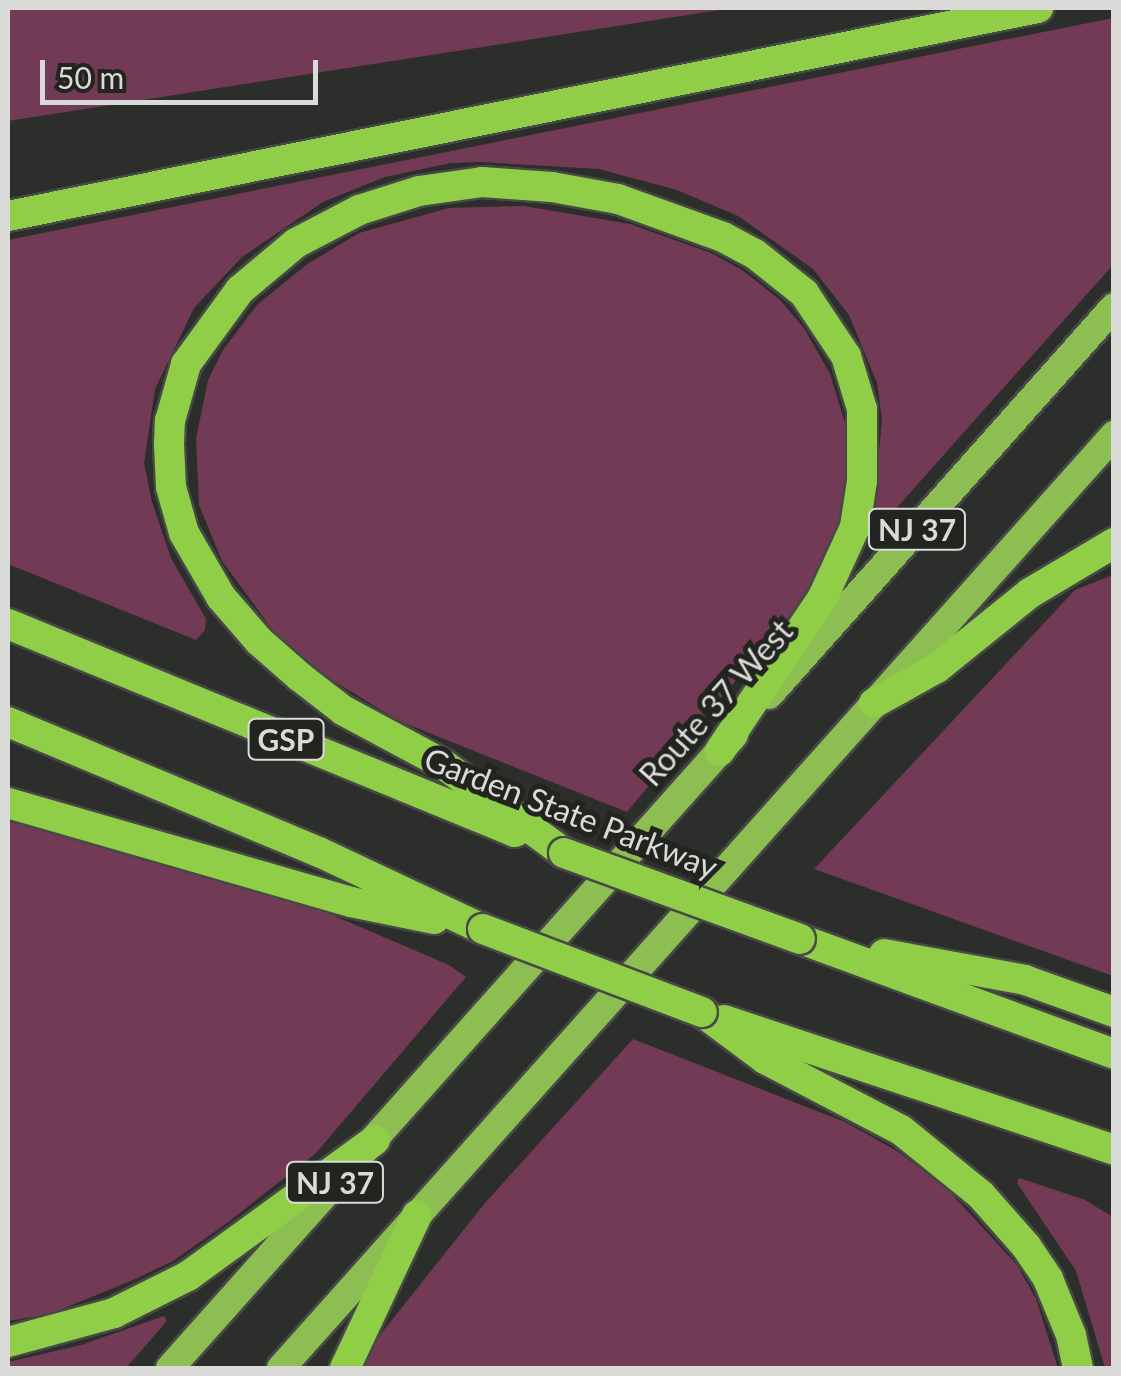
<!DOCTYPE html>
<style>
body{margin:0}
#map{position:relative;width:1121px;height:1376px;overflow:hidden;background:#2b2e2a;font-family:Lato,sans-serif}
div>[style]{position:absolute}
.green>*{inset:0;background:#733a55}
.roads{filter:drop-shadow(2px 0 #474946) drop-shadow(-2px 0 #474946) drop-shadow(0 2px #474946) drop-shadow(0 -2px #474946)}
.trunk>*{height:28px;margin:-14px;padding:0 14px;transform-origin:14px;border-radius:14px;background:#8cbe52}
.motorway>*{height:30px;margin:-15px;padding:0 15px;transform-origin:15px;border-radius:15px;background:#90ce48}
.bridges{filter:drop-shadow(2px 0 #474946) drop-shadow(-2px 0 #474946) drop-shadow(0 2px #474946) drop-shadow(0 -2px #474946)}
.motorway-bridge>*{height:30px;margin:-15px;padding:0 15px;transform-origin:15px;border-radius:15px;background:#90ce48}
span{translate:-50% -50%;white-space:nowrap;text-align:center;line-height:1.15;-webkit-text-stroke:10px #222420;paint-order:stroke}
.shield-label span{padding:2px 8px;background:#222420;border:2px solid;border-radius:8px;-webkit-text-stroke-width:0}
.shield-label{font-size:30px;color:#dadbd9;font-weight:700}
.street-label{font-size:32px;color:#dadbd9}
.frame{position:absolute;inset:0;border:10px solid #dadbd9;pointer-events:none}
.scale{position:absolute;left:40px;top:60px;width:278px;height:45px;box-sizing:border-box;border:5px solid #dadbd9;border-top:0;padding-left:12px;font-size:30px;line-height:35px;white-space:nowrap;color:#dadbd9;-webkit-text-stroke:8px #222420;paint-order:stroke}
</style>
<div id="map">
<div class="green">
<div style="clip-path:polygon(8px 8px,732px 8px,8px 121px)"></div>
<div style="clip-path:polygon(1113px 18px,1113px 265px,876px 531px,872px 529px,882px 419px,877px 383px,849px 315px,813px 269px,738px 216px,677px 190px,599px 169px,480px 162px,451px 163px,385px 177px,323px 202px,242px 257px,194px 308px,155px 389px,144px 463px,152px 502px,171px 558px,206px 619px,205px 630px,196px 640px,8px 564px,8px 240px)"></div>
<div style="clip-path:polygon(524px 206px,630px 224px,711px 253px,742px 270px,780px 300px,804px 328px,830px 374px,846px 426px,847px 484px,842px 514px,837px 538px,810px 591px,627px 812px,399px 721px,324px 675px,280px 640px,222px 561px,199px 505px,196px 439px,208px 380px,223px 350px,257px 305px,306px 265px,359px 233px,449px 208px)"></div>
<div style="clip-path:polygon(1113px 575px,1113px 976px,814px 869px,1075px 590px)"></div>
<div style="clip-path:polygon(8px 822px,58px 830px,302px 902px,449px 965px,466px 977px,316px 1153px,227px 1223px,173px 1261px,133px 1280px,50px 1314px,8px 1321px)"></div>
<div style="clip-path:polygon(633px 1039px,845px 1122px,897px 1151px,947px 1189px,1017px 1265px,1036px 1299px,1058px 1368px,362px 1368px,376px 1340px,485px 1203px)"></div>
<div style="clip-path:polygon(1019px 1178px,1085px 1200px,1113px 1217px,1113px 1368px,1105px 1368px,1076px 1271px,1017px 1183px)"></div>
<div style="clip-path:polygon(164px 1316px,167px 1321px,126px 1368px,8px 1368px,8px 1362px,81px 1345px)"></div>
</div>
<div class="roads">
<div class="trunk">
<div style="left:769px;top:695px;width:519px;rotate:-48.36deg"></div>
<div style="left:170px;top:1368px;width:848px;rotate:-48.3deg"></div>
<div style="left:281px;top:1368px;width:1251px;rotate:-48.24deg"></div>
</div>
<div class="motorway">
<div style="left:8px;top:216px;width:1051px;rotate:-11.42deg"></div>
<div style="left:8px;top:624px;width:548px;rotate:22.31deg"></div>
<div style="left:874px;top:703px;width:72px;rotate:-29.1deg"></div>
<div style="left:937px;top:668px;width:119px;rotate:-38.9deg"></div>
<div style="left:1030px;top:593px;width:98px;rotate:-30.8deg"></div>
<div style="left:8px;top:722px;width:337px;rotate:22.7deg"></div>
<div style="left:319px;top:852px;width:181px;rotate:25.2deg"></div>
<div style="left:8px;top:803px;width:357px;rotate:16.1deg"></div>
<div style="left:351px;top:902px;width:85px;rotate:11.6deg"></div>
<div style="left:564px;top:853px;width:150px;rotate:-143.7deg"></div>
<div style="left:443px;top:764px;width:112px;rotate:-151.8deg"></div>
<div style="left:344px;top:711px;width:56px;rotate:-142.3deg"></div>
<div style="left:300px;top:677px;width:55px;rotate:-138.7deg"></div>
<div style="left:259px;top:641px;width:58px;rotate:-130.8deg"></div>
<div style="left:221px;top:597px;width:74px;rotate:-120deg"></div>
<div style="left:184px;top:533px;width:48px;rotate:-105.8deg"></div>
<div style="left:171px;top:487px;width:42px;rotate:-92.7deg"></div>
<div style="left:169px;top:445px;width:24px;rotate:-88deg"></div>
<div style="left:170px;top:421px;width:59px;rotate:-74.3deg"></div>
<div style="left:186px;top:364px;width:92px;rotate:-53.9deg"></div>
<div style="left:240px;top:290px;width:73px;rotate:-40deg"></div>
<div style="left:296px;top:243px;width:71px;rotate:-27.6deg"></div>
<div style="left:359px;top:210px;width:63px;rotate:-17.6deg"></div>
<div style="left:419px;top:191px;width:64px;rotate:-8.1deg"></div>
<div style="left:482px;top:182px;width:70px;rotate:4.1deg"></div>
<div style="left:552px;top:187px;width:67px;rotate:10.3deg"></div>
<div style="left:618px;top:199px;width:112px;rotate:19.9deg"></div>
<div style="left:723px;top:237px;width:36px;rotate:28deg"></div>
<div style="left:755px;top:254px;width:63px;rotate:38.5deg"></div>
<div style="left:804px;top:293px;width:76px;rotate:56.3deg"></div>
<div style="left:846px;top:356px;width:55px;rotate:73.2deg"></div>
<div style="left:862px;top:409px;width:72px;rotate:90deg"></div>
<div style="left:862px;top:481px;width:47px;rotate:98.7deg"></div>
<div style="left:855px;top:527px;width:77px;rotate:114.6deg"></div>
<div style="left:823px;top:597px;width:185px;rotate:123.8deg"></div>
<div style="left:800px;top:939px;width:334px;rotate:20.1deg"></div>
<div style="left:884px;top:954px;width:143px;rotate:10.4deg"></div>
<div style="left:1025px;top:980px;width:95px;rotate:19.8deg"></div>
<div style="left:702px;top:1012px;width:79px;rotate:36.7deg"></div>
<div style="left:765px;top:1059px;width:153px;rotate:27.6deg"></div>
<div style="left:901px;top:1130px;width:103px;rotate:39.1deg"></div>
<div style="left:981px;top:1195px;width:68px;rotate:48.6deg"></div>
<div style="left:1026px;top:1246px;width:40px;rotate:56deg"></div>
<div style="left:1048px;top:1279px;width:61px;rotate:67.7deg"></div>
<div style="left:1071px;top:1335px;width:34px;rotate:78deg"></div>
<div style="left:724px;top:1020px;width:411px;rotate:18.4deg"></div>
<div style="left:8px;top:1342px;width:110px;rotate:-15.3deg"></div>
<div style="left:114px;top:1313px;width:83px;rotate:-26.6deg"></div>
<div style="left:188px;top:1276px;width:231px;rotate:-36deg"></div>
<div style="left:345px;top:1368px;width:169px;rotate:-64.8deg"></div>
</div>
</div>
<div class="bridges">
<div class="motorway-bridge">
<div style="left:564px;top:853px;width:251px;rotate:20deg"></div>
<div style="left:483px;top:929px;width:234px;rotate:20.8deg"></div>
</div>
</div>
<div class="shield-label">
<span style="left:917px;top:529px">NJ 37</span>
<span style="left:286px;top:739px">GSP</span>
<span style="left:335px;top:1182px">NJ 37</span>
</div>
<div class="street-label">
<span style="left:716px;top:703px;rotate:-48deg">Route 37 West</span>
<span style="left:571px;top:813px;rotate:21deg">Garden State Parkway</span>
</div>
<div class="frame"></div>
<div class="scale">50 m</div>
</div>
